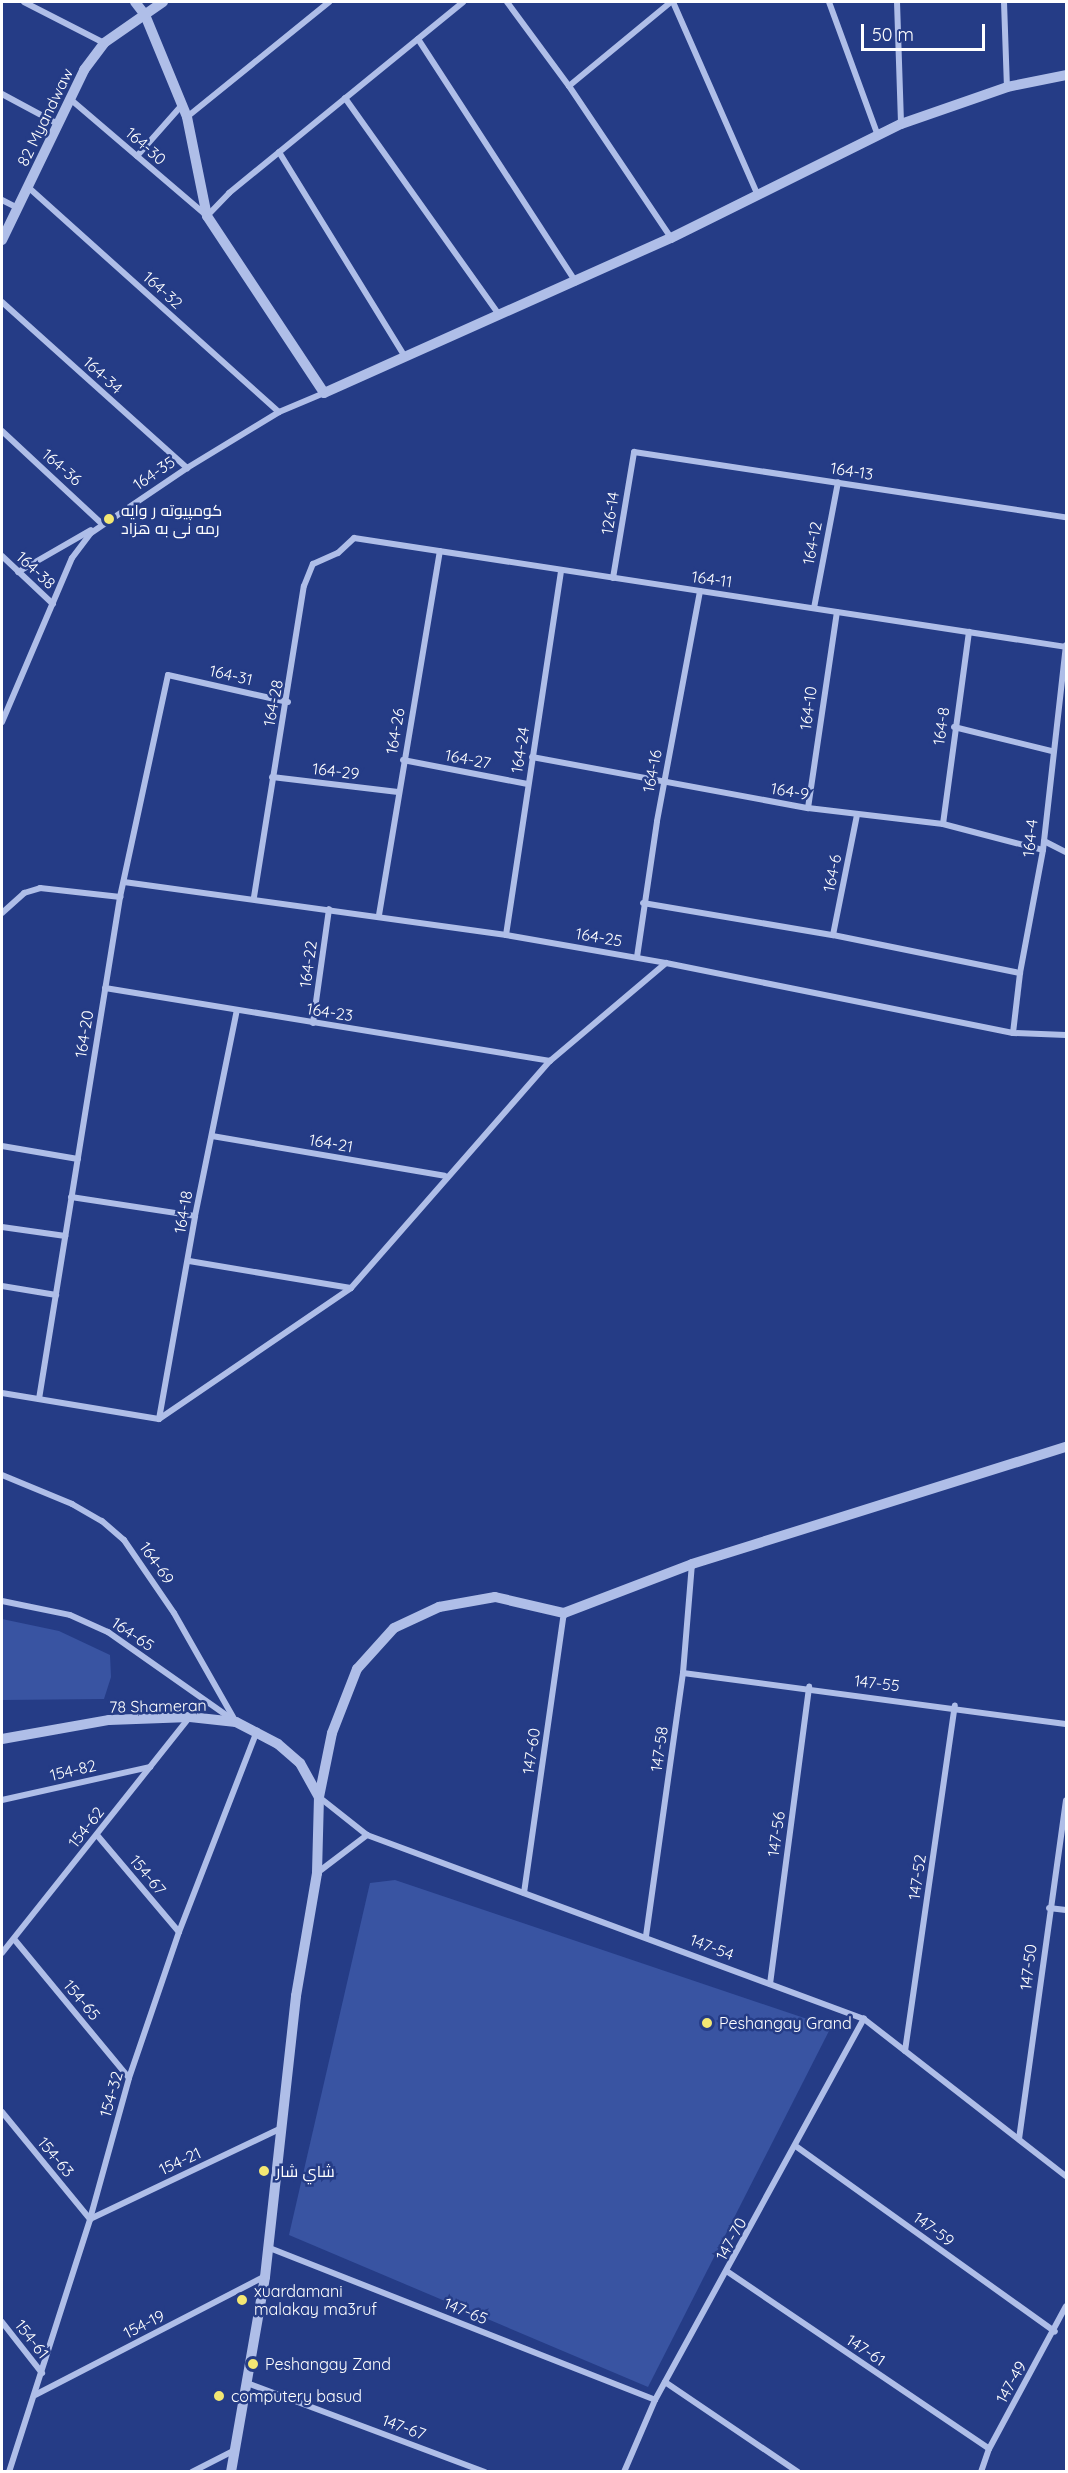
<!DOCTYPE html>
<meta charset="utf-8">
<style>
body{margin:0}
#map{position:relative;width:1068px;height:2473px;overflow:hidden;background:#253c86;font-family:Quicksand,Cairo,sans-serif}
div>[style]{position:absolute}
.green>*{inset:0;background:#3954a2}
.minor>*{height:6px;margin:-3px;padding:0 3px;transform-origin:3px;border-radius:3px;background:#afbee8}
.tertiary>*{height:10px;margin:-5px;padding:0 5px;transform-origin:5px;border-radius:5px;background:#afbee8}
.dots>*{width:16px;height:16px;translate:-50% -50%;box-sizing:border-box;border:3px solid #253c86;border-radius:50%}
span{translate:-50% -50%;white-space:nowrap;text-align:center;line-height:1.15;-webkit-text-stroke:5px #253c86;paint-order:stroke}
.street-label{font-size:16px;color:#fff}
.poi-label{font-size:16px;color:#fff}
.left{translate:0 -50%;text-align:left}
.frame{position:absolute;inset:0;border:3px solid #fff;pointer-events:none}
.scale{position:absolute;left:861px;top:24px;width:124px;height:27px;box-sizing:border-box;border:3px solid #fff;border-top:0;padding-left:8px;font-size:18px;line-height:21px;white-space:nowrap;color:#fff;-webkit-text-stroke:4px #253c86;paint-order:stroke}
</style>
<div id="map">
<div class="green">
<div style="clip-path:polygon(2px 1619px,59px 1631px,110px 1655px,111px 1677px,104px 1699px,2px 1700px)"></div>
<div style="clip-path:polygon(395px 1880px,831px 2027px,648px 2387px,289px 2235px,370px 1883px)"></div>
</div>
<div class="minor">
<div style="left:24px;top:2px;width:90px;rotate:27.1deg"></div>
<div style="left:507px;top:2px;width:104px;rotate:53.6deg"></div>
<div style="left:569px;top:86px;width:183px;rotate:56.1deg"></div>
<div style="left:673px;top:2px;width:212px;rotate:66.3deg"></div>
<div style="left:829px;top:2px;width:143px;rotate:69.9deg"></div>
<div style="left:897px;top:2px;width:122px;rotate:88.1deg"></div>
<div style="left:1004px;top:2px;width:85px;rotate:88deg"></div>
<div style="left:418px;top:39px;width:290px;rotate:57deg"></div>
<div style="left:569px;top:86px;width:132px;rotate:-39.5deg"></div>
<div style="left:2px;top:94px;width:61px;rotate:28.2deg"></div>
<div style="left:69px;top:98px;width:182px;rotate:40.5deg"></div>
<div style="left:207px;top:216px;width:32px;rotate:-46deg"></div>
<div style="left:229px;top:193px;width:302px;rotate:-39.2deg"></div>
<div style="left:345px;top:98px;width:266px;rotate:54.6deg"></div>
<div style="left:187px;top:117px;width:183px;rotate:-39deg"></div>
<div style="left:279px;top:152px;width:241px;rotate:58.4deg"></div>
<div style="left:137px;top:156px;width:68px;rotate:-48.6deg"></div>
<div style="left:28px;top:187px;width:337px;rotate:41.9deg"></div>
<div style="left:2px;top:200px;width:18px;rotate:27deg"></div>
<div style="left:2px;top:302px;width:249px;rotate:41.9deg"></div>
<div style="left:2px;top:431px;width:137px;rotate:42.9deg"></div>
<div style="left:2px;top:556px;width:70px;rotate:43.3deg"></div>
<div style="left:18px;top:572px;width:84px;rotate:-29.9deg"></div>
<div style="left:613px;top:578px;width:128px;rotate:-80.5deg"></div>
<div style="left:634px;top:452px;width:437px;rotate:8.6deg"></div>
<div style="left:814px;top:608px;width:128px;rotate:-79.2deg"></div>
<div style="left:2px;top:722px;width:178px;rotate:-66.9deg"></div>
<div style="left:72px;top:558px;width:31px;rotate:-53deg"></div>
<div style="left:91px;top:533px;width:116px;rotate:-34.1deg"></div>
<div style="left:187px;top:468px;width:108px;rotate:-31.3deg"></div>
<div style="left:279px;top:412px;width:49px;rotate:-22.9deg"></div>
<div style="left:954px;top:727px;width:101px;rotate:13.8deg"></div>
<div style="left:532px;top:757px;width:281px;rotate:10.5deg"></div>
<div style="left:808px;top:808px;width:136px;rotate:6.8deg"></div>
<div style="left:943px;top:824px;width:103px;rotate:14.6deg"></div>
<div style="left:403px;top:760px;width:127px;rotate:10.9deg"></div>
<div style="left:272px;top:777px;width:127px;rotate:6.8deg"></div>
<div style="left:808px;top:808px;width:198px;rotate:-81.6deg"></div>
<div style="left:943px;top:824px;width:194px;rotate:-82.3deg"></div>
<div style="left:1044px;top:841px;width:25px;rotate:27deg"></div>
<div style="left:124px;top:882px;width:386px;rotate:7.9deg"></div>
<div style="left:506px;top:935px;width:162px;rotate:9.9deg"></div>
<div style="left:666px;top:963px;width:354px;rotate:11.4deg"></div>
<div style="left:1013px;top:1033px;width:53px;rotate:2.2deg"></div>
<div style="left:254px;top:897px;width:315px;rotate:-80.9deg"></div>
<div style="left:304px;top:586px;width:24px;rotate:-68deg"></div>
<div style="left:313px;top:564px;width:27px;rotate:-24deg"></div>
<div style="left:338px;top:553px;width:22px;rotate:-43deg"></div>
<div style="left:354px;top:538px;width:720px;rotate:8.7deg"></div>
<div style="left:643px;top:903px;width:193px;rotate:9.6deg"></div>
<div style="left:833px;top:935px;width:191px;rotate:11.5deg"></div>
<div style="left:2px;top:913px;width:30px;rotate:-42deg"></div>
<div style="left:24px;top:893px;width:17px;rotate:-17deg"></div>
<div style="left:40px;top:888px;width:81px;rotate:6.4deg"></div>
<div style="left:379px;top:915px;width:369px;rotate:-80.5deg"></div>
<div style="left:506px;top:935px;width:369px;rotate:-81.4deg"></div>
<div style="left:833px;top:935px;width:122px;rotate:-78.7deg"></div>
<div style="left:637px;top:957px;width:137px;rotate:-81.6deg"></div>
<div style="left:657px;top:821px;width:234px;rotate:-79.4deg"></div>
<div style="left:105px;top:988px;width:451px;rotate:9.3deg"></div>
<div style="left:313px;top:1023px;width:115px;rotate:-82deg"></div>
<div style="left:1013px;top:1033px;width:60px;rotate:-83.3deg"></div>
<div style="left:1020px;top:973px;width:125px;rotate:-79.4deg"></div>
<div style="left:1043px;top:850px;width:206px;rotate:-83.6deg"></div>
<div style="left:212px;top:1136px;width:236px;rotate:9.7deg"></div>
<div style="left:2px;top:1146px;width:77px;rotate:9.7deg"></div>
<div style="left:71px;top:1197px;width:125px;rotate:8.7deg"></div>
<div style="left:2px;top:1227px;width:64px;rotate:8.1deg"></div>
<div style="left:189px;top:1261px;width:164px;rotate:9.5deg"></div>
<div style="left:2px;top:1286px;width:55px;rotate:9.5deg"></div>
<div style="left:2px;top:1393px;width:159px;rotate:9.4deg"></div>
<div style="left:159px;top:1419px;width:232px;rotate:-34.3deg"></div>
<div style="left:351px;top:1288px;width:302px;rotate:-48.8deg"></div>
<div style="left:550px;top:1061px;width:152px;rotate:-40.2deg"></div>
<div style="left:39px;top:1399px;width:508px;rotate:-80.83deg"></div>
<div style="left:120px;top:897px;width:227px;rotate:-77.8deg"></div>
<div style="left:168px;top:675px;width:123px;rotate:12.7deg"></div>
<div style="left:159px;top:1419px;width:206px;rotate:-79.9deg"></div>
<div style="left:195px;top:1216px;width:210px;rotate:-78.5deg"></div>
<div style="left:2px;top:1475px;width:76px;rotate:22.5deg"></div>
<div style="left:72px;top:1504px;width:34px;rotate:30deg"></div>
<div style="left:102px;top:1521px;width:29px;rotate:41deg"></div>
<div style="left:124px;top:1540px;width:88px;rotate:55.6deg"></div>
<div style="left:174px;top:1613px;width:125px;rotate:60.4deg"></div>
<div style="left:2px;top:1601px;width:69px;rotate:11.6deg"></div>
<div style="left:70px;top:1615px;width:42px;rotate:24.1deg"></div>
<div style="left:108px;top:1632px;width:153px;rotate:35.1deg"></div>
<div style="left:683px;top:1673px;width:386px;rotate:7.6deg"></div>
<div style="left:319px;top:1797px;width:61px;rotate:38.4deg"></div>
<div style="left:367px;top:1835px;width:530px;rotate:20.32deg"></div>
<div style="left:864px;top:2019px;width:256px;rotate:37.9deg"></div>
<div style="left:2px;top:1800px;width:152px;rotate:-12.6deg"></div>
<div style="left:97px;top:1835px;width:127px;rotate:49.8deg"></div>
<div style="left:317px;top:1873px;width:63px;rotate:-37.2deg"></div>
<div style="left:524px;top:1893px;width:283px;rotate:-81.9deg"></div>
<div style="left:1049px;top:1908px;width:17px;rotate:7deg"></div>
<div style="left:646px;top:1936px;width:266px;rotate:-82deg"></div>
<div style="left:683px;top:1673px;width:109px;rotate:-85.3deg"></div>
<div style="left:14px;top:1939px;width:180px;rotate:50.4deg"></div>
<div style="left:2px;top:1953px;width:300px;rotate:-51.5deg"></div>
<div style="left:770px;top:1984px;width:300px;rotate:-82.5deg"></div>
<div style="left:905px;top:2051px;width:349px;rotate:-81.8deg"></div>
<div style="left:2px;top:2112px;width:139px;rotate:50.6deg"></div>
<div style="left:90px;top:2219px;width:212px;rotate:-25.4deg"></div>
<div style="left:1019px;top:2139px;width:342px;rotate:-82.1deg"></div>
<div style="left:797px;top:2147px;width:317px;rotate:35.6deg"></div>
<div style="left:267px;top:2247px;width:417px;rotate:21.5deg"></div>
<div style="left:728px;top:2272px;width:315px;rotate:34.1deg"></div>
<div style="left:2px;top:2322px;width:65px;rotate:51.9deg"></div>
<div style="left:665px;top:2382px;width:161px;rotate:34.1deg"></div>
<div style="left:247px;top:2383px;width:254px;rotate:20.5deg"></div>
<div style="left:35px;top:2395px;width:258px;rotate:-27.3deg"></div>
<div style="left:9px;top:2472px;width:266px;rotate:-72.2deg"></div>
<div style="left:90px;top:2219px;width:146px;rotate:-74.5deg"></div>
<div style="left:129px;top:2078px;width:154px;rotate:-71.1deg"></div>
<div style="left:179px;top:1932px;width:216px;rotate:-68.8deg"></div>
<div style="left:192px;top:2472px;width:48px;rotate:-27.1deg"></div>
<div style="left:624px;top:2472px;width:78px;rotate:-66.7deg"></div>
<div style="left:655px;top:2400px;width:435px;rotate:-61.3deg"></div>
<div style="left:981px;top:2472px;width:24px;rotate:-71deg"></div>
<div style="left:989px;top:2449px;width:162px;rotate:-61.7deg"></div>
</div>
<div class="tertiary">
<div style="left:135px;top:2px;width:16px;rotate:52deg"></div>
<div style="left:145px;top:15px;width:110px;rotate:67.6deg"></div>
<div style="left:187px;top:117px;width:101px;rotate:78.6deg"></div>
<div style="left:207px;top:216px;width:212px;rotate:56.5deg"></div>
<div style="left:324px;top:393px;width:380px;rotate:-24.1deg"></div>
<div style="left:671px;top:238px;width:257px;rotate:-26.4deg"></div>
<div style="left:901px;top:124px;width:112px;rotate:-19.2deg"></div>
<div style="left:1007px;top:87px;width:60px;rotate:-11.5deg"></div>
<div style="left:2px;top:240px;width:189px;rotate:-64.2deg"></div>
<div style="left:84px;top:70px;width:34px;rotate:-53deg"></div>
<div style="left:104px;top:43px;width:72px;rotate:-34.8deg"></div>
<div style="left:2px;top:1739px;width:109px;rotate:-10.1deg"></div>
<div style="left:109px;top:1720px;width:81px;rotate:-2.1deg"></div>
<div style="left:190px;top:1717px;width:46px;rotate:6.2deg"></div>
<div style="left:236px;top:1722px;width:47px;rotate:27.6deg"></div>
<div style="left:278px;top:1744px;width:29px;rotate:41deg"></div>
<div style="left:300px;top:1763px;width:39px;rotate:61deg"></div>
<div style="left:231px;top:2472px;width:198px;rotate:-80.1deg"></div>
<div style="left:265px;top:2277px;width:283px;rotate:-83.7deg"></div>
<div style="left:296px;top:1996px;width:125px;rotate:-80.3deg"></div>
<div style="left:317px;top:1873px;width:76px;rotate:-88.5deg"></div>
<div style="left:319px;top:1797px;width:65px;rotate:-78.5deg"></div>
<div style="left:332px;top:1733px;width:69px;rotate:-68.7deg"></div>
<div style="left:357px;top:1669px;width:55px;rotate:-47.9deg"></div>
<div style="left:394px;top:1628px;width:50px;rotate:-25deg"></div>
<div style="left:439px;top:1607px;width:57px;rotate:-10.1deg"></div>
<div style="left:495px;top:1597px;width:71px;rotate:13.1deg"></div>
<div style="left:564px;top:1613px;width:137px;rotate:-20.9deg"></div>
<div style="left:692px;top:1564px;width:392px;rotate:-17.4deg"></div>
</div>
<div class="dots">
<div style="left:109px;top:519px;background:#f3e773"></div>
<div style="left:707px;top:2023px;background:#f3e773"></div>
<div style="left:264px;top:2171px;background:#f3e773"></div>
<div style="left:242px;top:2300px;background:#f3e773"></div>
<div style="left:253px;top:2364px;background:#f3e773"></div>
<div style="left:219px;top:2396px;background:#f3e773"></div>
</div>
<div class="street-label">
<span style="left:45px;top:117px;rotate:-64deg">82 Myandwaw</span>
<span style="left:146px;top:146px;rotate:41deg">164-30</span>
<span style="left:163px;top:290px;rotate:42deg">164-32</span>
<span style="left:103px;top:375px;rotate:42deg">164-34</span>
<span style="left:62px;top:467px;rotate:41deg">164-36</span>
<span style="left:852px;top:471px;rotate:9deg">164-13</span>
<span style="left:154px;top:473px;rotate:-34deg">164-35</span>
<span style="left:610px;top:513px;rotate:-81deg">126-14</span>
<span style="left:812px;top:543px;rotate:-79deg">164-12</span>
<span style="left:36px;top:570px;rotate:43deg">164-38</span>
<span style="left:712px;top:579px;rotate:8deg">164-11</span>
<span style="left:231px;top:675px;rotate:13deg">164-31</span>
<span style="left:273px;top:703px;rotate:-79deg">164-28</span>
<span style="left:808px;top:708px;rotate:-82deg">164-10</span>
<span style="left:941px;top:726px;rotate:-82deg">164-8</span>
<span style="left:395px;top:731px;rotate:-80deg">164-26</span>
<span style="left:520px;top:750px;rotate:-81deg">164-24</span>
<span style="left:468px;top:759px;rotate:11deg">164-27</span>
<span style="left:336px;top:771px;rotate:7deg">164-29</span>
<span style="left:652px;top:771px;rotate:-79deg">164-16</span>
<span style="left:790px;top:791px;rotate:10deg">164-9</span>
<span style="left:1030px;top:838px;rotate:-84deg">164-4</span>
<span style="left:832px;top:873px;rotate:-79deg">164-6</span>
<span style="left:599px;top:937px;rotate:10deg">164-25</span>
<span style="left:308px;top:964px;rotate:-82deg">164-22</span>
<span style="left:330px;top:1012px;rotate:9deg">164-23</span>
<span style="left:84px;top:1034px;rotate:-81deg">164-20</span>
<span style="left:331px;top:1143px;rotate:10deg">164-21</span>
<span style="left:183px;top:1212px;rotate:-80deg">164-18</span>
<span style="left:157px;top:1563px;rotate:55deg">164-69</span>
<span style="left:133px;top:1634px;rotate:34deg">164-65</span>
<span style="left:877px;top:1683px;rotate:7deg">147-55</span>
<span style="left:158px;top:1706px;rotate:-1deg">78 Shameran</span>
<span style="left:659px;top:1749px;rotate:-82deg">147-58</span>
<span style="left:531px;top:1751px;rotate:-82deg">147-60</span>
<span style="left:73px;top:1770px;rotate:-13deg">154-82</span>
<span style="left:86px;top:1827px;rotate:-52deg">154-62</span>
<span style="left:776px;top:1834px;rotate:-82deg">147-56</span>
<span style="left:148px;top:1875px;rotate:50deg">154-67</span>
<span style="left:917px;top:1877px;rotate:-82deg">147-52</span>
<span style="left:712px;top:1947px;rotate:21deg">147-54</span>
<span style="left:1028px;top:1967px;rotate:-83deg">147-50</span>
<span style="left:82px;top:2000px;rotate:50deg">154-65</span>
<span style="left:111px;top:2094px;rotate:-74deg">154-32</span>
<span style="left:56px;top:2157px;rotate:50deg">154-63</span>
<span style="left:180px;top:2161px;rotate:-25deg">154-21</span>
<span style="left:934px;top:2229px;rotate:36deg">147-59</span>
<span style="left:731px;top:2239px;rotate:-61deg">147-70</span>
<span style="left:466px;top:2311px;rotate:22deg">147-65</span>
<span style="left:144px;top:2324px;rotate:-27deg">154-19</span>
<span style="left:32px;top:2339px;rotate:52deg">154-61</span>
<span style="left:866px;top:2350px;rotate:34deg">147-61</span>
<span style="left:1011px;top:2382px;rotate:-61deg">147-49</span>
<span style="left:404px;top:2427px;rotate:20deg">147-67</span>
</div>
<div class="poi-label">
<span class="left" style="left:121px;top:519px">کومپیوته ر وایه<br>رمه نی به هزاد</span>
<span class="left" style="left:719px;top:2023px">Peshangay Grand</span>
<span class="left" style="left:276px;top:2171px">شاي شار</span>
<span class="left" style="left:254px;top:2300px">xuardamani<br>malakay ma3ruf</span>
<span class="left" style="left:265px;top:2364px">Peshangay Zand</span>
<span class="left" style="left:231px;top:2396px">computery basud</span>
</div>
<div class="frame"></div>
<div class="scale">50 m</div>
</div>
